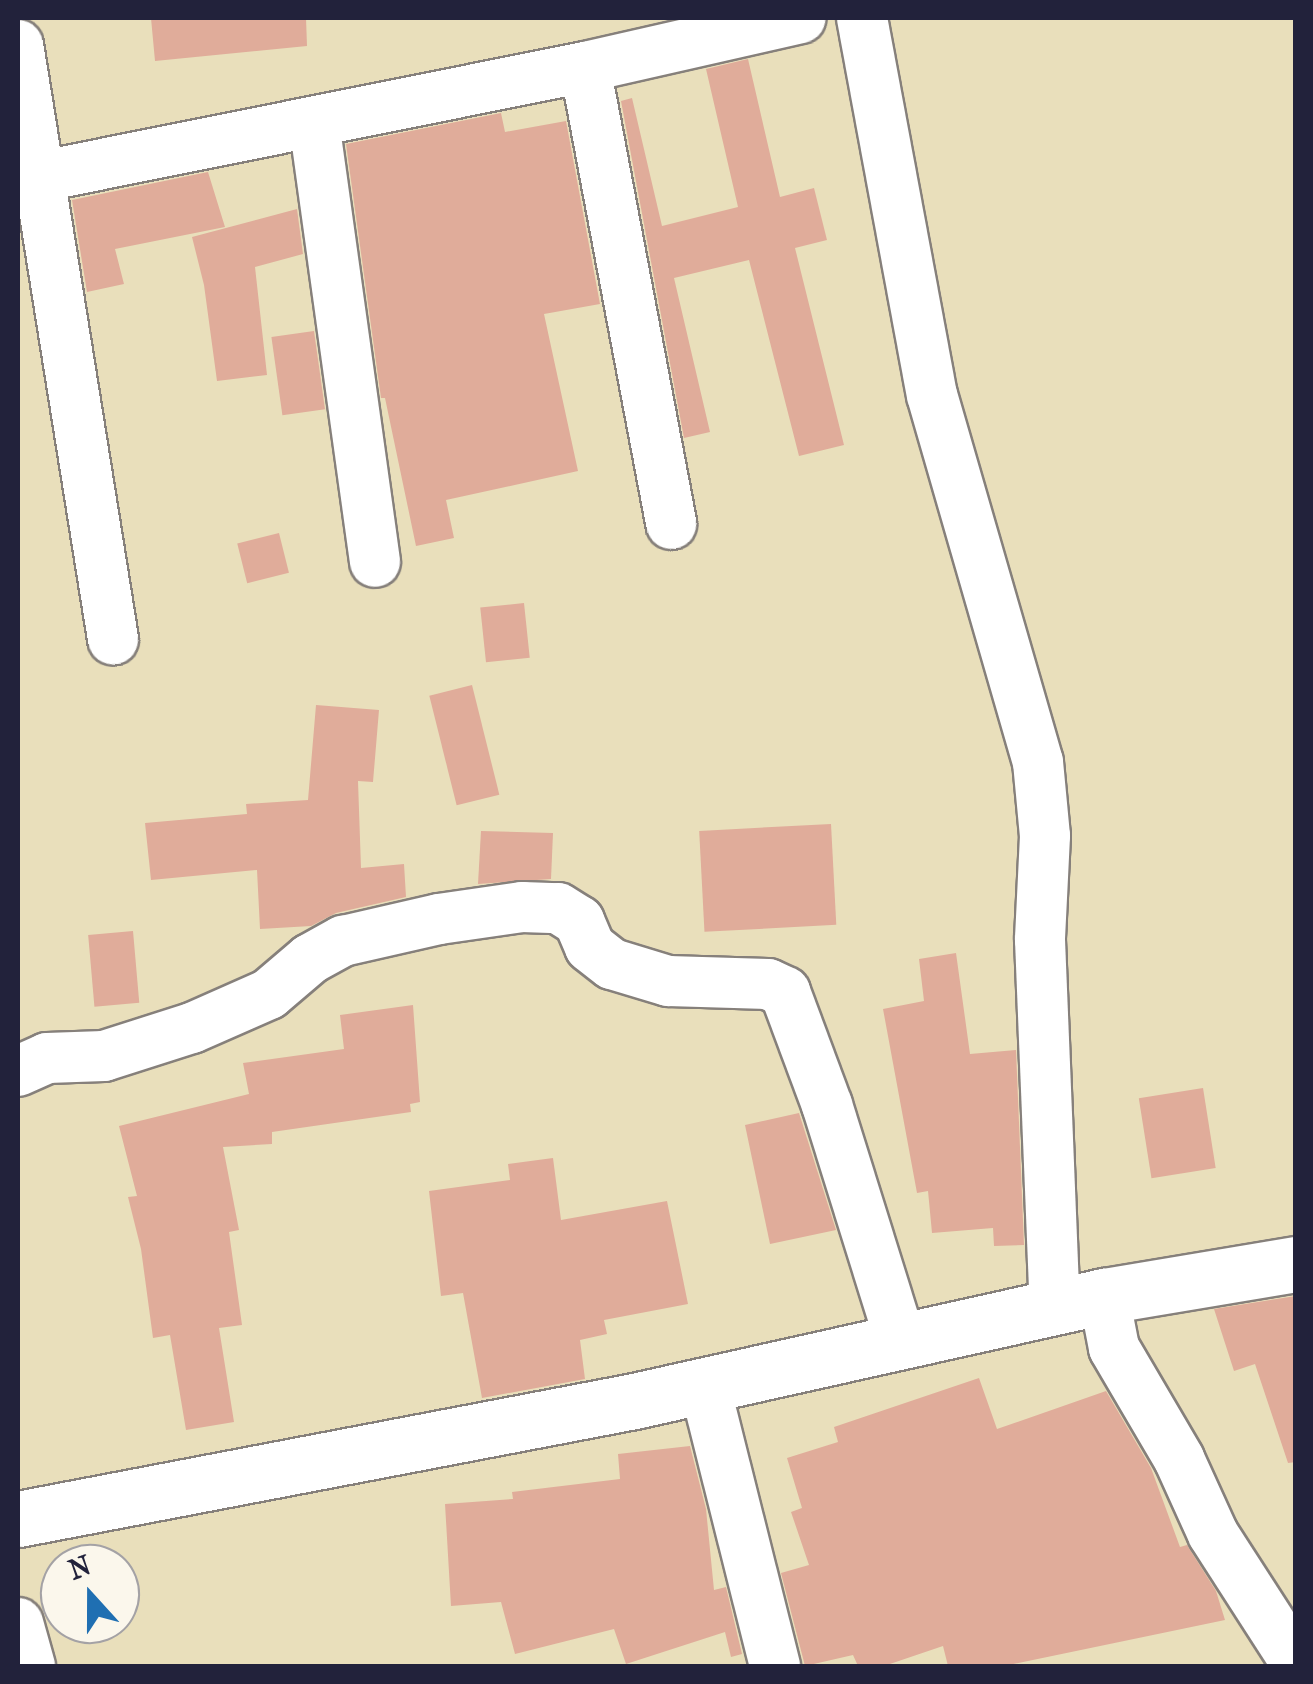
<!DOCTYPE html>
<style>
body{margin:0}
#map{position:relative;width:1313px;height:1684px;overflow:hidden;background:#e9dfbb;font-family:"IM FELL French Canon",serif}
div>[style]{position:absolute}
.building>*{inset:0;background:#e0ac9a;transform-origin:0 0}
.roads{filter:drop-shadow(2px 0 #86807b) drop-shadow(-2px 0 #86807b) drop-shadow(0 2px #86807b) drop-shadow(0 -2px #86807b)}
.minor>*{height:50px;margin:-25px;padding:0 25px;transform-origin:25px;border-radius:25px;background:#fff}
.tertiary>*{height:55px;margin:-27.5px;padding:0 27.5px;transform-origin:27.5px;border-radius:27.5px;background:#fff}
span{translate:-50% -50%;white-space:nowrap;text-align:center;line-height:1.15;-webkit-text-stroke:8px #fbf7ec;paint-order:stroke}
.frame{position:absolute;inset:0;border:20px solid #22223b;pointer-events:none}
.north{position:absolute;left:40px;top:1544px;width:100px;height:100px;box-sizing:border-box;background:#fbf7ec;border:2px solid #a4a2a5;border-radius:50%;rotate:339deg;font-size:28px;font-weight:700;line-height:40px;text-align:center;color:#22223b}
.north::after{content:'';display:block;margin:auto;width:35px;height:45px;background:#1f6fb2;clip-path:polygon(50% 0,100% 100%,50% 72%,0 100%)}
</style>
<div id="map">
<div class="building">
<div style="clip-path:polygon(151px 18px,306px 18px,307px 46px,155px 61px)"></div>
<div style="clip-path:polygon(748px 59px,780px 197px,814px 188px,827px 240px,795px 248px,844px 445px,799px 456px,749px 260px,674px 278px,710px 432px,684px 438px,621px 101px,632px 98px,662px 226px,738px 207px,706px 69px)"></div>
<div style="clip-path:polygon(501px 113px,505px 132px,566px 121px,600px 304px,544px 314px,578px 471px,446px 500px,454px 538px,416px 546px,385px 398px,381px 398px,346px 144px)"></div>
<div style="clip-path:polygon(208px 172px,225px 227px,115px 249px,124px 284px,87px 292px,72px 200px)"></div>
<div style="clip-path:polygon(297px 209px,303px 254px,255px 267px,267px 375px,217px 381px,204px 285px,192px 237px)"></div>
<div style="left:314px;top:331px;width:79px;height:43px;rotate:82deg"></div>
<div style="left:279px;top:533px;width:41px;height:43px;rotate:76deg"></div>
<div style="left:524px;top:603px;width:55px;height:44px;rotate:84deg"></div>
<div style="left:472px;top:685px;width:113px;height:44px;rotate:76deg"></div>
<div style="clip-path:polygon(316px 705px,379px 710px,373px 782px,358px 781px,361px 868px,404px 864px,406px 897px,336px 913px,311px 926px,260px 929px,257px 870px,151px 880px,145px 823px,247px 814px,246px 804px,308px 800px)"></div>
<div style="left:831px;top:824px;width:101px;height:132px;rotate:87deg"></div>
<div style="clip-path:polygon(481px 831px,553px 833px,551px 879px,478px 884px)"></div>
<div style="left:133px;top:931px;width:72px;height:45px;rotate:85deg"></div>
<div style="clip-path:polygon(956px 953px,970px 1054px,1016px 1050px,1024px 1245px,994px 1246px,993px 1228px,932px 1233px,928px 1191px,917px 1193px,883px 1009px,924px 1001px,919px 959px)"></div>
<div style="clip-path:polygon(413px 1005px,420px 1102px,410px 1104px,411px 1112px,272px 1132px,272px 1144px,223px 1147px,239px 1230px,229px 1232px,242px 1325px,219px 1328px,234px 1422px,186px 1430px,170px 1335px,153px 1338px,141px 1249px,128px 1197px,137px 1196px,119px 1126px,249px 1094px,243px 1063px,344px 1049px,340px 1015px)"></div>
<div style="left:1203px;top:1088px;width:81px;height:65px;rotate:81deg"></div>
<div style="clip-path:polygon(799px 1113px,836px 1230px,770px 1244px,745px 1125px)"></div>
<div style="clip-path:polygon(553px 1158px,561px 1220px,667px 1201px,688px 1304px,604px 1320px,607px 1334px,580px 1340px,585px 1379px,482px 1398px,463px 1293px,441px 1296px,429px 1191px,510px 1180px,508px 1164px)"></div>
<div style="clip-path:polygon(1296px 1296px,1296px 1462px,1288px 1463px,1255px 1364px,1234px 1371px,1214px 1309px)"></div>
<div style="clip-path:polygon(979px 1378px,997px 1429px,1106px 1391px,1151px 1468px,1180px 1547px,1187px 1545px,1216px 1591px,1225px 1620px,1004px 1666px,948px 1666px,943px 1646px,884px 1666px,858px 1666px,853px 1655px,805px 1666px,781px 1573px,809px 1565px,791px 1512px,802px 1508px,787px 1458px,838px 1442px,834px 1427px)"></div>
<div style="clip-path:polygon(690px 1446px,706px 1509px,714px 1590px,726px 1587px,742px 1654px,731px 1657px,725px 1632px,626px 1664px,614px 1629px,515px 1654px,501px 1602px,451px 1606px,445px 1504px,513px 1499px,512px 1492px,620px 1479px,618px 1454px)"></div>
</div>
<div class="roads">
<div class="minor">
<div style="left:862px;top:18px;width:383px;rotate:79.5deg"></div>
<div style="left:932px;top:395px;width:382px;rotate:73.9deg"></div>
<div style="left:1038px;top:762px;width:74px;rotate:84.6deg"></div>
<div style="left:1045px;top:836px;width:104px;rotate:92.8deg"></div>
<div style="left:1040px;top:940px;width:367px;rotate:87.7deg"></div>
<div style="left:18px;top:45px;width:602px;rotate:80.91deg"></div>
<div style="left:585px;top:67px;width:465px;rotate:79.3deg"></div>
<div style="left:314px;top:122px;width:444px;rotate:82.1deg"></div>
<div style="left:18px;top:181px;width:578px;rotate:-11.37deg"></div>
<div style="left:585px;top:67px;width:221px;rotate:-12.8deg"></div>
<div style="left:18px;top:1071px;width:32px;rotate:-24deg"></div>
<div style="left:47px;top:1058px;width:57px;rotate:-2deg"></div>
<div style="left:104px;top:1056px;width:92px;rotate:-17.7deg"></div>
<div style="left:192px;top:1028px;width:84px;rotate:-23.8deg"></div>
<div style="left:269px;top:994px;width:54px;rotate:-40.5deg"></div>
<div style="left:310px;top:959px;width:38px;rotate:-29deg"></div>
<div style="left:343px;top:941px;width:98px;rotate:-12.9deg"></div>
<div style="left:439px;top:919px;width:84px;rotate:-8.2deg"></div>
<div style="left:522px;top:907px;width:36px;rotate:2deg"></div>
<div style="left:558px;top:908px;width:25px;rotate:32deg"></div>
<div style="left:579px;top:921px;width:28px;rotate:67deg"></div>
<div style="left:590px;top:947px;width:28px;rotate:38deg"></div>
<div style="left:612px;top:964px;width:59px;rotate:16.9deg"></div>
<div style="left:668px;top:981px;width:100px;rotate:1.7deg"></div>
<div style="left:768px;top:984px;width:19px;rotate:25deg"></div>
<div style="left:785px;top:992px;width:121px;rotate:69.6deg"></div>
<div style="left:827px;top:1105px;width:248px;rotate:72.7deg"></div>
<div style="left:1104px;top:1296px;width:53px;rotate:79.1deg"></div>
<div style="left:1114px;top:1348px;width:129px;rotate:59.6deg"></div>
<div style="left:1179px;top:1459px;width:82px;rotate:65.6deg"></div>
<div style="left:1213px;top:1534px;width:153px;rotate:57.2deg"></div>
<div style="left:705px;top:1387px;width:288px;rotate:75.9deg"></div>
<div style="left:18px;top:1623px;width:45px;rotate:74.4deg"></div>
</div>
<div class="tertiary">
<div style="left:18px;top:1519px;width:627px;rotate:-10.84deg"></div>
<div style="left:634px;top:1401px;width:482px;rotate:-12.6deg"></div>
<div style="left:1104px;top:1296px;width:195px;rotate:-9.5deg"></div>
</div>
</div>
<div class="frame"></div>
<div class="north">N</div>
</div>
